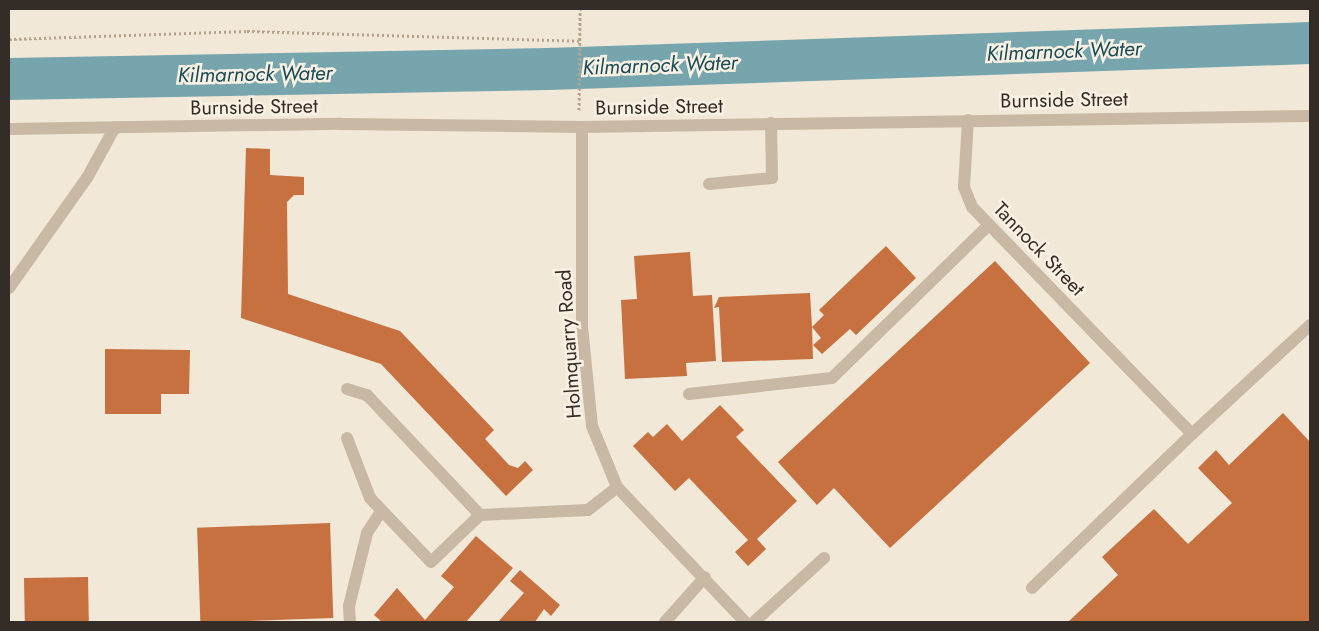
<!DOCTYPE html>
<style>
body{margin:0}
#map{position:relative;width:1319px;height:631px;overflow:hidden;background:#f1e8d8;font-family:Jost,sans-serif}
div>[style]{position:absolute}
.river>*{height:42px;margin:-21px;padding:0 21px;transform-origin:21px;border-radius:21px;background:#77a5ae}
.building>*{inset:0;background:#c77040;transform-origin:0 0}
.path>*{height:3px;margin-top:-1.5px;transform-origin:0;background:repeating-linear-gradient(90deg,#b5a38e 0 2.5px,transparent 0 5px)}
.minor>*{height:12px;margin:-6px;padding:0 6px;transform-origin:6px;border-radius:6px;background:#c9b9a4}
span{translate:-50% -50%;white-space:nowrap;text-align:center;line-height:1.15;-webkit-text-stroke:5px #f9f2e4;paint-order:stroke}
.street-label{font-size:20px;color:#342c26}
.water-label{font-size:21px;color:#1b4b56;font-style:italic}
.frame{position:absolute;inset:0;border:10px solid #342c26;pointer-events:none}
</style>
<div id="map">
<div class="river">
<div style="left:9px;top:79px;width:539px;rotate:-1.06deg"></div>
<div style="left:548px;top:69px;width:762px;rotate:-1.95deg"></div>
</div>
<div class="building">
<div style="clip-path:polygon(246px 148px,270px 149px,270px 175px,304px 177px,304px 195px,294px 195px,287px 202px,288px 294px,400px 331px,494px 430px,485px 439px,509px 465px,518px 468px,525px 461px,533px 470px,506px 496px,381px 364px,241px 318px)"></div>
<div style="clip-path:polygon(886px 246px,916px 278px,856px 335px,850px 329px,822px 354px,813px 345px,821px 338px,812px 327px,813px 359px,722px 362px,719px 307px,714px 308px,719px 297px,810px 293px,812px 327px,824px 315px,819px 310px)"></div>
<div style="clip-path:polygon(690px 252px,693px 296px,712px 295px,716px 361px,686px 363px,687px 376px,625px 379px,621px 300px,637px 299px,634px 256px)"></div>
<div style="clip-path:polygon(995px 261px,1090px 363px,890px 548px,834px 488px,817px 505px,778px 462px)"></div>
<div style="clip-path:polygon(105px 349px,190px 350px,189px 394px,161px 394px,161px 414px,105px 414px)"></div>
<div style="clip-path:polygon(720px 405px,744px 430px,736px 437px,797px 501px,757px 539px,766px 549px,748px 566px,735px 552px,748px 540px,689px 478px,675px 491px,633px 446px,648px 432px,653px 437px,667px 424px,682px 441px)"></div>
<div style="clip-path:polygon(1283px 413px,1310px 442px,1310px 622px,1068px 622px,1118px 575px,1102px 557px,1154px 509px,1188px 544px,1232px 503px,1198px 468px,1216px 450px,1229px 465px)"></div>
<div style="left:330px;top:523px;width:95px;height:133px;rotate:88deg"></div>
<div style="clip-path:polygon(476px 536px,513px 568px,466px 622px,382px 622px,374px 615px,397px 588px,425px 620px,454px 587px,441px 576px)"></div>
<div style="clip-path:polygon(520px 570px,560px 605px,551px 616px,544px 609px,535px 622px,498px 622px,524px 593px,510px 581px)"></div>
<div style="left:88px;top:577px;width:44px;height:64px;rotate:89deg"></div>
</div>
<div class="path">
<div style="left:9px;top:39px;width:238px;rotate:-1.9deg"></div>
<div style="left:247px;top:31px;width:332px;rotate:1.7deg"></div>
<div style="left:579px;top:110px;width:101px;rotate:-89.4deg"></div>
</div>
<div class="minor">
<div style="left:968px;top:120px;width:67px;rotate:93.4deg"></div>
<div style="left:964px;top:187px;width:22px;rotate:68deg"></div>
<div style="left:972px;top:207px;width:316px;rotate:45.9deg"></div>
<div style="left:1192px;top:434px;width:222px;rotate:136.1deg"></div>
<div style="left:582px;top:127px;width:199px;rotate:90deg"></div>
<div style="left:582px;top:326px;width:100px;rotate:84.3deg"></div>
<div style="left:592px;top:426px;width:66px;rotate:67.7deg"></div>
<div style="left:617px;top:487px;width:186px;rotate:46.5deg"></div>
<div style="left:9px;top:129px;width:332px;rotate:-0.9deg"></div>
<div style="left:341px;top:124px;width:241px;rotate:0.7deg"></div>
<div style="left:582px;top:127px;width:728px;rotate:-0.87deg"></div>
<div style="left:709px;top:184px;width:63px;rotate:-5.4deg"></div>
<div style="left:772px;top:178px;width:55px;rotate:-91deg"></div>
<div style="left:9px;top:288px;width:135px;rotate:-54.7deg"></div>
<div style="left:87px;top:178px;width:58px;rotate:-61.2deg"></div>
<div style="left:347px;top:389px;width:21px;rotate:17deg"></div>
<div style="left:367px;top:395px;width:165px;rotate:46.7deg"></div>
<div style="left:689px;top:394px;width:144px;rotate:-6.4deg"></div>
<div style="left:832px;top:378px;width:219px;rotate:-44.3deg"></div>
<div style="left:1192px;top:434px;width:161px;rotate:-42.7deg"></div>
<div style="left:347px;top:438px;width:64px;rotate:69deg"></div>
<div style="left:370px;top:498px;width:88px;rotate:46.4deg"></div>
<div style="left:431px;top:562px;width:68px;rotate:-43.8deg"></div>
<div style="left:480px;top:515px;width:108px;rotate:-2.7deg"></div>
<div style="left:588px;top:510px;width:37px;rotate:-38deg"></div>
<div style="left:350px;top:622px;width:16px;rotate:-94deg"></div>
<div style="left:349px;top:606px;width:75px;rotate:-76.1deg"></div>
<div style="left:367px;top:533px;width:27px;rotate:-57deg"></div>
<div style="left:665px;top:622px;width:60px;rotate:-48.4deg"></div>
<div style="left:754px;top:622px;width:95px;rotate:-42.4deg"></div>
</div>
<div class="street-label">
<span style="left:1064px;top:100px;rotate:-1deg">Burnside Street</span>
<span style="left:254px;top:107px;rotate:-1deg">Burnside Street</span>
<span style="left:659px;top:107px;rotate:-1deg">Burnside Street</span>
<span style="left:1039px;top:249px;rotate:46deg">Tannock Street</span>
<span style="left:569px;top:344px;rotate:-94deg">Holmquarry Road</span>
</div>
<div class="water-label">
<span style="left:1064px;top:51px;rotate:-2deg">Kilmarnock Water</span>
<span style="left:660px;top:65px;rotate:-2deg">Kilmarnock Water</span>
<span style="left:255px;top:74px;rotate:-1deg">Kilmarnock Water</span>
</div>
<div class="frame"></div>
</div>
